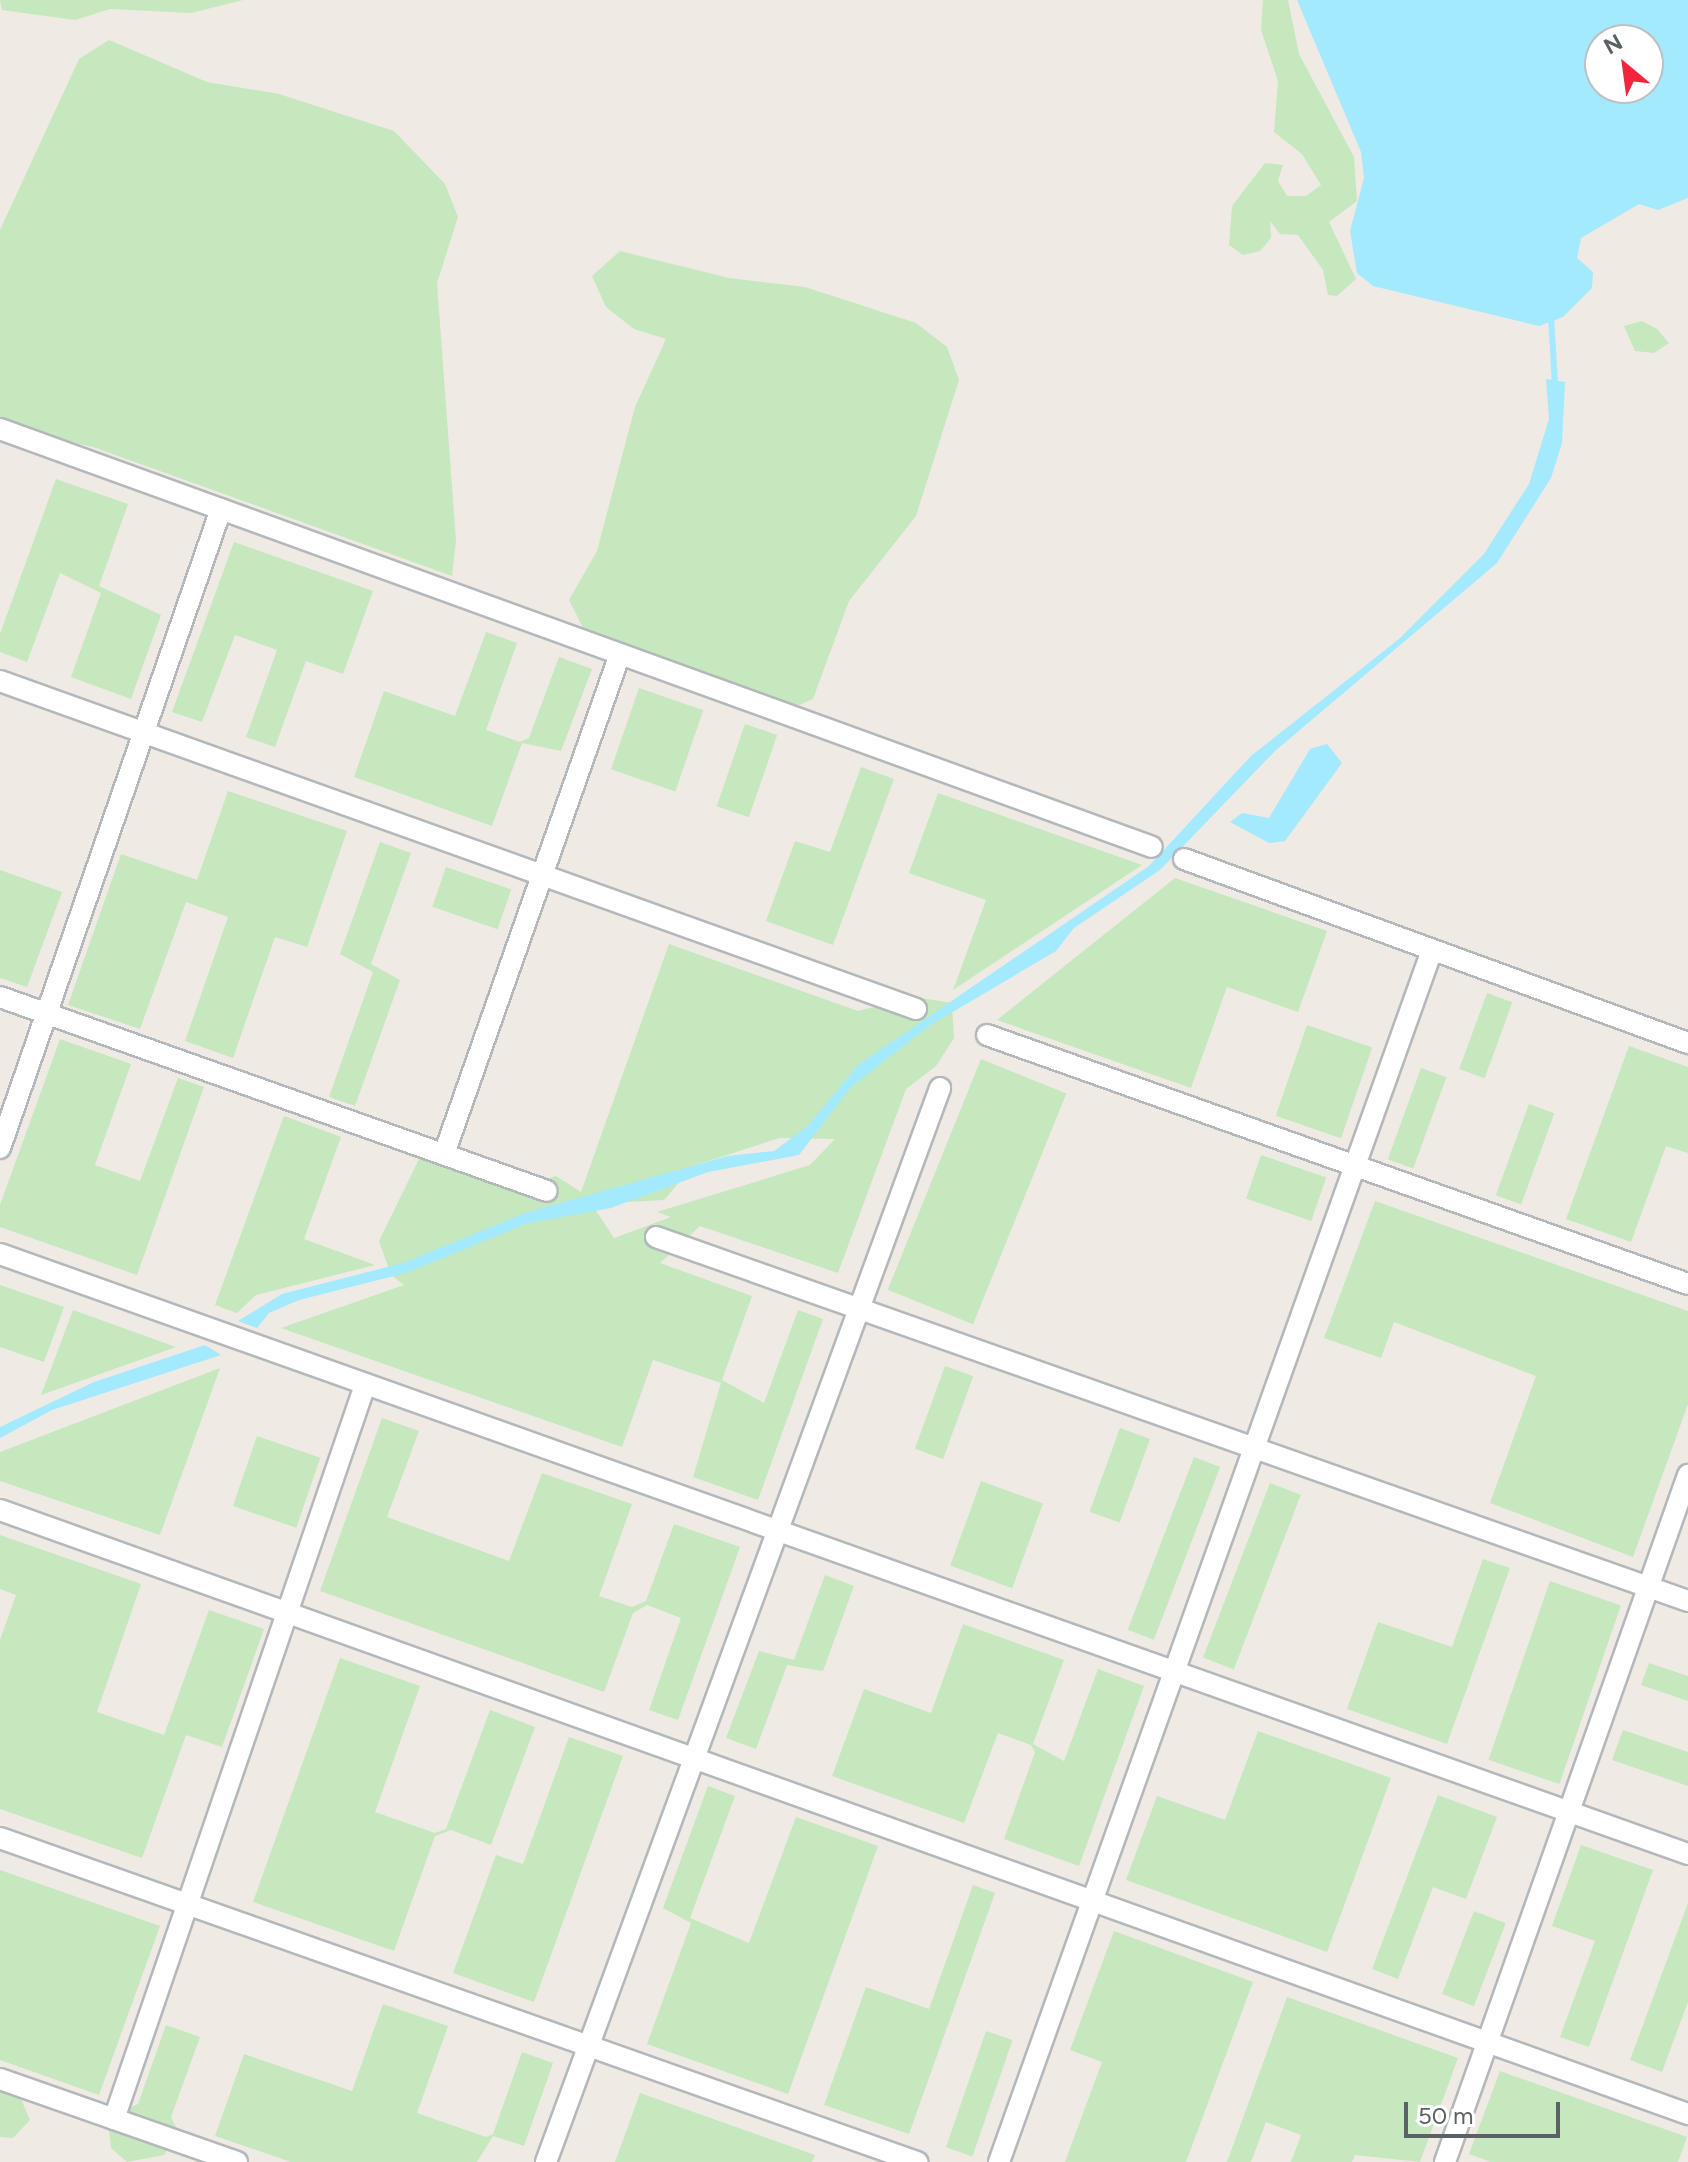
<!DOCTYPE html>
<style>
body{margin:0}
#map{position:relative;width:1688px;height:2162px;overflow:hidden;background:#efeae3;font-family:Figtree,sans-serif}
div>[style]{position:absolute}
.green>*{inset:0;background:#c6e8be;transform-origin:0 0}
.water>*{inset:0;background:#a3e9ff}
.stream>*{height:6px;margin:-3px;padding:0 3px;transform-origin:3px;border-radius:3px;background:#a3e9ff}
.roads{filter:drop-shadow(2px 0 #b4b8bb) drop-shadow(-2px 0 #b4b8bb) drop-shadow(0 2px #b4b8bb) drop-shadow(0 -2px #b4b8bb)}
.minor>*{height:20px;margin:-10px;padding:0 10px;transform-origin:10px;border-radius:10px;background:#fff}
span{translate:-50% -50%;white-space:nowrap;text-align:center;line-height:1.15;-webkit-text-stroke:7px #fff;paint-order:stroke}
.north{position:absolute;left:1584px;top:24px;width:80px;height:80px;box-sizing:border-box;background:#fff;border:2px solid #bdc0c1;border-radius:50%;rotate:331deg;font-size:22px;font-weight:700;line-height:32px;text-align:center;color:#5b6165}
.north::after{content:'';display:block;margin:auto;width:28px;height:36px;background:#f3253d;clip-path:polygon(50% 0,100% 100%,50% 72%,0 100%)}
.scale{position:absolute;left:1404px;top:2102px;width:156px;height:36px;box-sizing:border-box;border:4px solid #5b6165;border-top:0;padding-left:10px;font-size:24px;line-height:28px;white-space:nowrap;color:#5b6165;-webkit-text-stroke:6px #fff;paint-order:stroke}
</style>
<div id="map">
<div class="green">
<div style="clip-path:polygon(0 0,243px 0,191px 13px,110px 9px,75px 20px,2px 10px)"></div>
<div style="clip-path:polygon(1263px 0,1288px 0,1299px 54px,1354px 157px,1357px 201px,1329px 222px,1356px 279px,1337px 296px,1328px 295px,1323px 270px,1298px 235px,1280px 234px,1270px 221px,1271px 238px,1260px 251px,1243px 255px,1229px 245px,1232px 206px,1265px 163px,1283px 165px,1278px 181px,1287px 196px,1306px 196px,1321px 185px,1302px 154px,1274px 132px,1278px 81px,1261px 30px)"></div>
<div style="clip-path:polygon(109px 40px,207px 82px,279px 94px,394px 131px,445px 184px,458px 217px,437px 283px,456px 541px,452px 576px,93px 447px,0 426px,0 230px,79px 59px)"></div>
<div style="clip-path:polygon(620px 251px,729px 278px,805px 287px,916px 323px,947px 347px,959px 380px,916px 516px,849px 601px,813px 699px,783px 712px,585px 632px,569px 600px,597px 551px,635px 407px,666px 339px,634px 329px,606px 307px,592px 276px)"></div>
<div style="clip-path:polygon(1642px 321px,1657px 329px,1669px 343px,1654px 353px,1635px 351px,1624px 326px)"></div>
<div style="clip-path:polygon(56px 479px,128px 504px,99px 586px,161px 615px,131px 699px,71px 677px,101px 593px,60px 573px,27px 662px,0 652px,0 634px)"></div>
<div style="clip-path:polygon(234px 542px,373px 591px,343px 674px,306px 661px,275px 747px,246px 737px,277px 650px,235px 635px,202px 722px,172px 712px)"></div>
<div style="clip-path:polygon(486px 632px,517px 643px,486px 730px,520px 742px,529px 738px,559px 657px,592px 669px,561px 751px,522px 743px,492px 826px,354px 777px,384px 691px,455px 716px)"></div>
<div style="left:639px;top:688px;width:68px;height:86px;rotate:19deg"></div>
<div style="left:745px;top:724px;width:34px;height:87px;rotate:19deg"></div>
<div style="clip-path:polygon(861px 767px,894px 779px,833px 945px,766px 921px,795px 841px,830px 852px)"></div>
<div style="clip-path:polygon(228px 791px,347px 831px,307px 947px,275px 937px,233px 1058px,185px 1041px,228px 917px,186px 902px,140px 1029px,68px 1005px,121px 854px,197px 880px)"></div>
<div style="clip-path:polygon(938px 793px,1142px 865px,953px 990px,986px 900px,909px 873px)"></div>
<div style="clip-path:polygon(380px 842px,411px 853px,371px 964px,400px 980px,355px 1106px,329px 1097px,373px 972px,340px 954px)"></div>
<div style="left:446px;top:867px;width:69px;height:42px;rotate:19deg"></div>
<div style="clip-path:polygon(0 870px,62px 892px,27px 987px,0 978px)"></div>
<div style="clip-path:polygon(1175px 878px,1327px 931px,1298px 1012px,1227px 987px,1191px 1088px,997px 1020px)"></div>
<div style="clip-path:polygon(evenodd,669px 944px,858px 1011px,915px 997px,952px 1003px,954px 1038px,936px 1066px,906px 1089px,838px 1273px,700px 1226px,660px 1263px,752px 1296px,722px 1380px,764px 1403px,798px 1310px,823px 1319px,758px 1500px,693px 1477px,721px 1383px,653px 1360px,622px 1447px,281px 1328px,404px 1285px,391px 1275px,379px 1241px,421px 1155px,514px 1189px,556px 1176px,581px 1192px,669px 944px,779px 1138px,835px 1139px,810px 1165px,657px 1212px,671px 1217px,614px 1238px,587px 1197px,602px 1192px,629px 1202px,664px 1200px,693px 1166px,779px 1138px)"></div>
<div style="left:1487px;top:993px;width:27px;height:81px;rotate:20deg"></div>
<div style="left:1307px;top:1025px;width:69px;height:96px;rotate:19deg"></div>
<div style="clip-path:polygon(60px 1039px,131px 1064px,95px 1165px,140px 1181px,178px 1078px,204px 1087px,137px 1275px,0 1227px,0 1205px)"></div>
<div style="clip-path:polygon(1629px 1046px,1688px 1067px,1688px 1153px,1666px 1146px,1631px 1242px,1566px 1219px)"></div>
<div style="left:981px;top:1059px;width:92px;height:249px;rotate:22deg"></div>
<div style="left:1421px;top:1068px;width:27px;height:97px;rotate:20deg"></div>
<div style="left:1529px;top:1104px;width:27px;height:97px;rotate:20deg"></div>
<div style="clip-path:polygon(284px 1116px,341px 1137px,304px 1239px,375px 1265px,256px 1295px,237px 1313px,215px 1305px)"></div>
<div style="left:1261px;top:1155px;width:69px;height:46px;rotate:19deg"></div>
<div style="clip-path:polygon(1375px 1201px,1688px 1311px,1688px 1404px,1633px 1557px,1490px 1503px,1536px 1376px,1394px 1322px,1381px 1358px,1324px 1338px)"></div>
<div style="clip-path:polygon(0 1285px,64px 1307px,44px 1362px,0 1347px)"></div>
<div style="clip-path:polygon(73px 1310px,176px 1347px,41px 1395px)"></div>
<div style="left:945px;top:1366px;width:30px;height:88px;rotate:20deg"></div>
<div style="clip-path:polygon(220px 1368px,160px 1535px,0 1481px,0 1452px)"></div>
<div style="clip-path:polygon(382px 1418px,419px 1431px,387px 1517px,509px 1561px,542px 1473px,632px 1504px,599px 1596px,632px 1607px,646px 1601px,674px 1524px,740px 1547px,678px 1720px,649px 1710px,681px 1618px,647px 1605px,633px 1613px,604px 1692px,320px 1591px)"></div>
<div style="left:1120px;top:1428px;width:32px;height:89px;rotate:20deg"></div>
<div style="left:257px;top:1436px;width:67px;height:74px;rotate:19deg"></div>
<div style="left:1194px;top:1457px;width:28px;height:185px;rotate:21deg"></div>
<div style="left:981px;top:1481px;width:66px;height:90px;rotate:20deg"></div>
<div style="left:1270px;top:1483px;width:33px;height:187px;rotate:21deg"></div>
<div style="clip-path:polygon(0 1535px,141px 1584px,97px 1712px,164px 1735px,209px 1610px,264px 1629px,222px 1747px,186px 1735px,142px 1858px,0 1809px,0 1640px,16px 1595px,0 1589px)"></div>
<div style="clip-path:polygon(1483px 1559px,1510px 1568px,1447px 1744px,1347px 1709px,1378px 1622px,1452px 1647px)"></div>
<div style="clip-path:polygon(825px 1575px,854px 1586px,823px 1671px,787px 1665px,756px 1749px,726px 1738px,759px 1651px,794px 1660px)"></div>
<div style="left:1550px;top:1581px;width:75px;height:189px;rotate:19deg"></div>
<div style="clip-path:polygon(963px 1624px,1064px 1660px,1033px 1744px,1064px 1761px,1098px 1669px,1144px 1686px,1079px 1866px,1004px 1839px,1035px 1752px,1031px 1745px,998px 1733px,964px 1823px,832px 1776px,864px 1689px,931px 1713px)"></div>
<div style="clip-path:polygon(340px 1658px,420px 1686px,375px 1812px,435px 1833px,446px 1829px,490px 1710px,535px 1727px,491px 1845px,451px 1830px,435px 1836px,394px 1951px,253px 1902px)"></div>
<div style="clip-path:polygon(1649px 1663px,1688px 1676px,1688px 1701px,1641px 1685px)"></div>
<div style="clip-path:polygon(1623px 1730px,1688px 1752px,1688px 1786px,1612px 1760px)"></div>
<div style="clip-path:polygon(1258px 1731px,1391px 1778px,1327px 1952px,1126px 1880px,1157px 1796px,1225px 1820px)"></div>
<div style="clip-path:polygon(569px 1737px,623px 1756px,534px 2002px,453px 1973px,496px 1855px,523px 1864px)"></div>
<div style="clip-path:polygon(708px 1786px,735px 1796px,690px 1918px,749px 1943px,796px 1817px,878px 1846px,788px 2094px,647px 2044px,691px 1923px,663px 1908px)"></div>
<div style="clip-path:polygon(1438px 1795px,1497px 1817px,1466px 1899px,1433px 1887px,1398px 1979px,1372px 1969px)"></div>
<div style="clip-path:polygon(1581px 1845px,1653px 1870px,1589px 2047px,1560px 2037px,1595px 1941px,1552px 1926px)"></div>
<div style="clip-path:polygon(0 1870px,160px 1926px,99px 2095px,0 2060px)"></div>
<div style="clip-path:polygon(973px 1885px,995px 1893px,909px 2134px,824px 2105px,866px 1987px,929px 2009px)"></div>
<div style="clip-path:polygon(1688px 1903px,1688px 2002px,1662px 2072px,1630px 2060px)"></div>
<div style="left:1474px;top:1911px;width:34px;height:89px;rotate:21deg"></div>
<div style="clip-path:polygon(1114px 1931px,1253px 1982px,1186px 2162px,1065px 2162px,1102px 2062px,1070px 2050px)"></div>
<div style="clip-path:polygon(1287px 1997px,1458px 2058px,1420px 2162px,1355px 2155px,1352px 2162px,1291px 2162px,1301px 2135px,1266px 2122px,1251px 2162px,1227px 2162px)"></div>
<div style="clip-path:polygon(383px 2004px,448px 2026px,417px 2113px,486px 2137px,493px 2134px,522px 2052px,553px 2063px,524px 2146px,493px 2136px,477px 2162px,291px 2162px,215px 2136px,244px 2054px,352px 2091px)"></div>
<div style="clip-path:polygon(166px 2025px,200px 2037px,171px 2117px,178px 2131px,164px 2155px,127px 2162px,111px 2148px,109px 2130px,118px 2113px,138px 2104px)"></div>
<div style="left:986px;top:2031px;width:28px;height:123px;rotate:19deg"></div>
<div style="clip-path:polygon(1500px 2071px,1687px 2137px,1678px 2162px,1491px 2162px,1469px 2154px)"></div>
<div style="clip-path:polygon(0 2075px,15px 2085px,30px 2120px,13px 2138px,0 2137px)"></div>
<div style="clip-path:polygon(640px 2093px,815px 2155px,812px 2162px,615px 2162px)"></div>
</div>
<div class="water">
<div style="clip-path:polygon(evenodd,1297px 0,1688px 0,1688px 198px,1658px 210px,1639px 204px,1581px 238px,1577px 258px,1593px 272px,1592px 288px,1563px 317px,1539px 326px,1373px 286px,1357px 273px,1350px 231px,1364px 178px,1361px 152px,1297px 0,1600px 40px,1648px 40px,1648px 88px,1600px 88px,1600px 40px)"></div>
<div style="clip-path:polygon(1546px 379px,1565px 382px,1562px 443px,1551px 478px,1497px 563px,1275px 751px,1160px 870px,1074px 928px,1056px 951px,929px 1026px,850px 1088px,799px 1155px,708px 1172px,611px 1208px,528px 1223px,406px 1273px,299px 1300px,269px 1313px,257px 1328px,238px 1321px,282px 1294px,403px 1263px,525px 1213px,728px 1156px,774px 1151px,808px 1126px,858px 1065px,1149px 866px,1251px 756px,1399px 639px,1484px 554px,1529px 484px,1549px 419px)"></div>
<div style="clip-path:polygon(1327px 744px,1342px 763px,1285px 841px,1269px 843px,1230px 822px,1242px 813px,1269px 818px,1310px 749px)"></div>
<div style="clip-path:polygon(205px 1345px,221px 1355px,52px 1410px,0 1438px,0 1427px,94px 1382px)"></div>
</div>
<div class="stream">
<div style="left:1551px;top:317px;width:68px;rotate:86.6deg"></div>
</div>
<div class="roads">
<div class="minor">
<div style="left:0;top:429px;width:1225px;rotate:19.94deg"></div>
<div style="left:0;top:681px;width:973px;rotate:19.7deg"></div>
<div style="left:1184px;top:859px;width:537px;rotate:20.06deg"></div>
<div style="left:0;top:997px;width:580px;rotate:19.53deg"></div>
<div style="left:987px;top:1035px;width:744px;rotate:19.56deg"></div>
<div style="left:0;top:1148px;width:676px;rotate:-70.92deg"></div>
<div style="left:444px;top:1154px;width:530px;rotate:-70.61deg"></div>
<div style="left:656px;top:1237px;width:1094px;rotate:19.43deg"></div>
<div style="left:0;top:1254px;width:1791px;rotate:19.57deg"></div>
<div style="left:0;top:1510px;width:1793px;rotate:19.69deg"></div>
<div style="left:0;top:1838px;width:973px;rotate:19.46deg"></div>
<div style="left:0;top:2079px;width:251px;rotate:19.3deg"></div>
<div style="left:114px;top:2119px;width:776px;rotate:-71.12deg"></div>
<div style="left:546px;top:2162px;width:1144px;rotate:-69.85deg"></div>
<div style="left:999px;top:2162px;width:1287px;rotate:-70.34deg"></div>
<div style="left:1445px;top:2162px;width:729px;rotate:-70.52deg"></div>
</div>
</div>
<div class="north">N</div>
<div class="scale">50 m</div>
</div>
